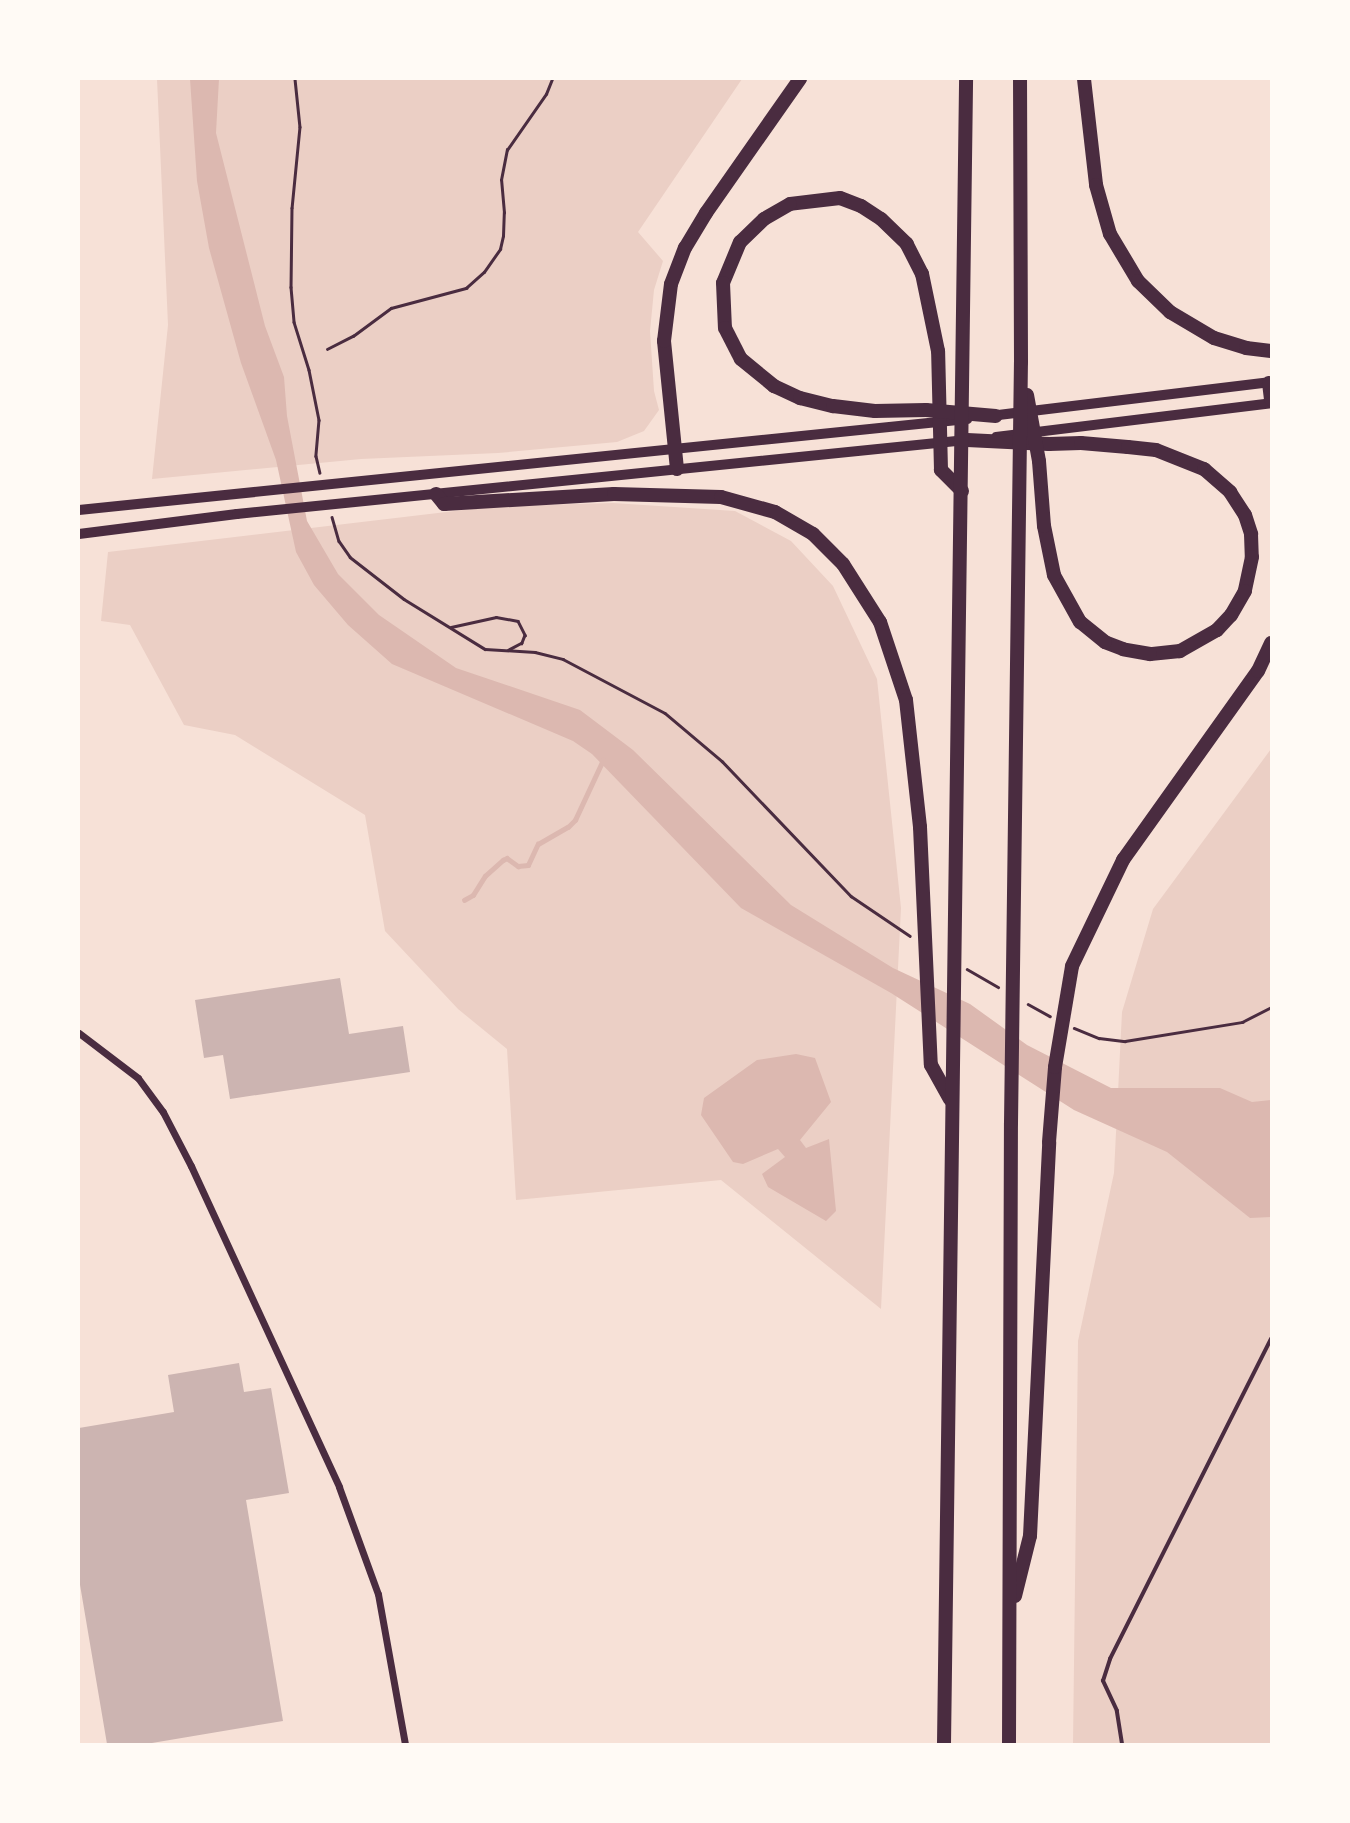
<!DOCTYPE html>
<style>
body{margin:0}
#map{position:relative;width:1350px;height:1823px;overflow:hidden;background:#f7e1d7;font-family:"Exo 2",sans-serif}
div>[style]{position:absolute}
.green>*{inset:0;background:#ebcfc5}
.water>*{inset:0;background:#dcb8b0}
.stream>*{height:4.5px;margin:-2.25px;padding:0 2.25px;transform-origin:2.25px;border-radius:2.25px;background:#dcb8b0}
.building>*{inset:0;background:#ccb4b1}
.path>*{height:2.5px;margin:-1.25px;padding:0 1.25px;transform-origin:1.25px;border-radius:1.25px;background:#4a2c40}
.service>*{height:3.5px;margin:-1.75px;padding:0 1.75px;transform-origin:1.75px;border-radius:1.75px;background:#4a2c40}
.minor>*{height:7px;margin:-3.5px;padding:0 3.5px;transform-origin:3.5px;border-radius:3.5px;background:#4a2c40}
.secondary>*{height:10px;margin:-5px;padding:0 5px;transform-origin:5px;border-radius:5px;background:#4a2c40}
.motorway>*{height:14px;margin:-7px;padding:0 7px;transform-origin:7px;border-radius:7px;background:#4a2c40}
span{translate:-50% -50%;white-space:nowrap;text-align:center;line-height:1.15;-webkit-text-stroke:7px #fffaf5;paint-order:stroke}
.frame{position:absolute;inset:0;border:80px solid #fffaf5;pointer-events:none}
</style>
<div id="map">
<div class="green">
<div style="clip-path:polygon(157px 79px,742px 79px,638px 232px,663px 261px,654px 290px,650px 331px,654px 391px,659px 410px,644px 431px,617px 442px,498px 453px,361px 459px,152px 479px,168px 325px)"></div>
<div style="clip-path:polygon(613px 503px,735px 511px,791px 541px,833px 586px,877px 679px,901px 908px,881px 1309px,721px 1180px,516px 1200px,507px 1049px,458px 1009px,385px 931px,365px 815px,235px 735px,184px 725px,130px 625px,101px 621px,108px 552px,497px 506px)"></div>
<div style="clip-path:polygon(1271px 749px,1271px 1744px,1073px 1744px,1078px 1341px,1114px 1173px,1122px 1012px,1153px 909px)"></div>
</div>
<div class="water">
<div style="clip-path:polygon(190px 79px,219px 79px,216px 133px,265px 326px,284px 377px,287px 416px,307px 521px,338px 574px,379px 615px,456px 668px,580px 710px,633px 750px,791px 905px,893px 968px,970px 1004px,1027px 1045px,1111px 1088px,1220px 1088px,1252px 1102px,1271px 1100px,1271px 1217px,1250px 1218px,1167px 1152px,1074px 1110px,891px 993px,741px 908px,592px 754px,573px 741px,392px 664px,348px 625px,314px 585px,296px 552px,276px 460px,241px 363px,209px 248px,197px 181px)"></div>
<div style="clip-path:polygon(796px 1054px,815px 1058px,831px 1102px,800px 1140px,806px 1148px,829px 1139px,836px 1211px,826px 1221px,768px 1187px,762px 1174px,785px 1157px,778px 1149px,743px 1164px,733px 1162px,701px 1115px,704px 1098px,757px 1060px)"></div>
</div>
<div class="stream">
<div style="left:464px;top:900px;width:10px;rotate:-29deg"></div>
<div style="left:473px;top:895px;width:22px;rotate:-58deg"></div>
<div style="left:485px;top:876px;width:24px;rotate:-42deg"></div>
<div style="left:503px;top:860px;width:4px;rotate:-27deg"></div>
<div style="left:507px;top:858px;width:14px;rotate:36deg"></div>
<div style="left:518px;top:866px;width:10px;rotate:-6deg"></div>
<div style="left:528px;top:865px;width:23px;rotate:-65deg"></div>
<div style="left:538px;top:844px;width:34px;rotate:-30deg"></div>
<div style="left:568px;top:827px;width:10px;rotate:-45deg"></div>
<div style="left:575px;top:820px;width:66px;rotate:-65deg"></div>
</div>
<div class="building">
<div style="clip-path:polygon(340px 978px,349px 1034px,403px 1026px,410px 1072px,230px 1099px,223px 1055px,204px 1058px,195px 1000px)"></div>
<div style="clip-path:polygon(239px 1363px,244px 1392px,271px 1388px,289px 1493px,246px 1500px,283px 1721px,146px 1744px,107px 1744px,79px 1579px,79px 1428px,174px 1412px,168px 1375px)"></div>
</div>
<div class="path">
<div style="left:295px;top:79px;width:48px;rotate:84.1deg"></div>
<div style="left:300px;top:127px;width:81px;rotate:95.6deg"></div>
<div style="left:292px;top:208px;width:79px;rotate:90.7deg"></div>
<div style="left:291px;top:287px;width:35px;rotate:85deg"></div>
<div style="left:294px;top:322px;width:50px;rotate:72.6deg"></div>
<div style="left:309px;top:370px;width:51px;rotate:78.7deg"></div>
<div style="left:319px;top:420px;width:36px;rotate:95deg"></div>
<div style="left:316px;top:456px;width:17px;rotate:77deg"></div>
<div style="left:327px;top:349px;width:29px;rotate:-27deg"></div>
<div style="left:353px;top:336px;width:47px;rotate:-36.4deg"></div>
<div style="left:391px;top:308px;width:78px;rotate:-14.9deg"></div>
<div style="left:466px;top:288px;width:24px;rotate:-42deg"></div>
<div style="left:484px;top:272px;width:28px;rotate:-55deg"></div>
<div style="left:500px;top:249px;width:13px;rotate:-77deg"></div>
<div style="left:503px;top:236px;width:23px;rotate:-88deg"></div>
<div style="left:504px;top:213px;width:33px;rotate:-95deg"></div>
<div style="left:501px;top:180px;width:31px;rotate:-79deg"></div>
<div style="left:507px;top:150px;width:68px;rotate:-55.1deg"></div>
<div style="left:546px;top:94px;width:16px;rotate:-68deg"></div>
<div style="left:332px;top:517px;width:25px;rotate:74deg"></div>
<div style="left:339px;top:541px;width:19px;rotate:55deg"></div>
<div style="left:350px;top:557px;width:68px;rotate:37.9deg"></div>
<div style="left:404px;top:599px;width:95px;rotate:31.7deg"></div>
<div style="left:485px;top:649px;width:50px;rotate:3.4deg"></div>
<div style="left:535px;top:652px;width:29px;rotate:14deg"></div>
<div style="left:563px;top:659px;width:115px;rotate:27.9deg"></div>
<div style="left:665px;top:713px;width:75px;rotate:40.1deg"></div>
<div style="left:722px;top:761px;width:187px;rotate:46.3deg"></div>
<div style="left:851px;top:896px;width:71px;rotate:34.1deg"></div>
<div style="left:451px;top:627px;width:46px;rotate:-12.5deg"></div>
<div style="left:496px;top:617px;width:22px;rotate:10deg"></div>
<div style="left:518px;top:621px;width:16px;rotate:63deg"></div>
<div style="left:525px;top:635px;width:9px;rotate:111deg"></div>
<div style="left:522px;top:643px;width:15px;rotate:152deg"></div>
<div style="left:967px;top:969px;width:36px;rotate:30deg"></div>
<div style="left:1028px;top:1004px;width:25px;rotate:29deg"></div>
<div style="left:1074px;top:1028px;width:27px;rotate:22deg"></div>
<div style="left:1099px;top:1038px;width:26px;rotate:7deg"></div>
<div style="left:1125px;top:1041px;width:119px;rotate:-9.2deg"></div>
<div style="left:1242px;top:1022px;width:33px;rotate:-27deg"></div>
</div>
<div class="service">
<div style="left:1122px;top:1744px;width:33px;rotate:-99deg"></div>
<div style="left:1117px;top:1711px;width:33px;rotate:-115deg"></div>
<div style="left:1103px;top:1681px;width:23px;rotate:-72deg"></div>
<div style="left:1110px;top:1659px;width:358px;rotate:-63.3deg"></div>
</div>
<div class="minor">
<div style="left:79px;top:1033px;width:74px;rotate:37.3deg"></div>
<div style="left:138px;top:1078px;width:42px;rotate:53.7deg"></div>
<div style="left:163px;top:1112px;width:61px;rotate:62.6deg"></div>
<div style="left:191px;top:1166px;width:353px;rotate:65.2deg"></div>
<div style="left:339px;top:1487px;width:114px;rotate:70deg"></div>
<div style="left:378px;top:1594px;width:152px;rotate:79.8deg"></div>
</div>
<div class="secondary">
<div style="left:990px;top:416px;width:283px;rotate:-6.9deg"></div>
<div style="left:996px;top:437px;width:277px;rotate:-7deg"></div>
<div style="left:79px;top:510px;width:893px;rotate:-5.85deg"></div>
<div style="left:79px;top:534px;width:159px;rotate:-7.2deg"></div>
<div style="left:237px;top:514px;width:733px;rotate:-5.8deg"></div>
</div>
<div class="motorway">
<div style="left:1084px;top:79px;width:107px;rotate:83.5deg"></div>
<div style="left:1096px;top:185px;width:51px;rotate:74.1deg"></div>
<div style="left:1110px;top:234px;width:55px;rotate:59.2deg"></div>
<div style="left:1138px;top:281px;width:45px;rotate:44.1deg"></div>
<div style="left:1170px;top:312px;width:51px;rotate:30.6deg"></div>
<div style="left:1214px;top:338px;width:34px;rotate:17deg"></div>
<div style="left:1246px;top:348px;width:25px;rotate:7deg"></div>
<div style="left:1269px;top:383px;width:16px;rotate:83deg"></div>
<div style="left:967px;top:440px;width:82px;rotate:2.8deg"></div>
<div style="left:1049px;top:444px;width:32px;rotate:-2deg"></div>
<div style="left:1081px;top:443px;width:47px;rotate:4.9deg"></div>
<div style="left:1128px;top:447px;width:28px;rotate:6deg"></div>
<div style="left:1156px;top:450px;width:52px;rotate:21.6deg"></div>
<div style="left:1204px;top:469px;width:35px;rotate:41deg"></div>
<div style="left:1230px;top:492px;width:27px;rotate:57deg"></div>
<div style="left:1245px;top:515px;width:20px;rotate:72deg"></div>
<div style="left:1251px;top:534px;width:23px;rotate:88deg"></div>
<div style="left:1252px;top:557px;width:35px;rotate:102deg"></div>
<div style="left:1245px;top:591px;width:28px;rotate:120deg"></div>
<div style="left:1231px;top:615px;width:21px;rotate:133deg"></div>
<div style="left:1217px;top:630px;width:43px;rotate:150.4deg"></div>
<div style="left:1180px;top:651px;width:30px;rotate:174deg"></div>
<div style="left:1150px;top:654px;width:27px;rotate:-170deg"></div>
<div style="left:1123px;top:649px;width:19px;rotate:-159deg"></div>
<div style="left:1105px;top:642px;width:32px;rotate:-141deg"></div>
<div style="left:1080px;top:622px;width:54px;rotate:-119deg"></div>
<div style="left:1054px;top:575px;width:50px;rotate:-101.5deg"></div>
<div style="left:1044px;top:526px;width:65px;rotate:-94.4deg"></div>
<div style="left:1039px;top:461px;width:67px;rotate:-100.3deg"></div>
<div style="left:677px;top:469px;width:129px;rotate:-95.8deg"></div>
<div style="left:664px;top:341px;width:57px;rotate:-83deg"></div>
<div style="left:671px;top:284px;width:39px;rotate:-69deg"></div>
<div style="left:685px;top:248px;width:41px;rotate:-59deg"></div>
<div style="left:706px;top:213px;width:164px;rotate:-55deg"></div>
<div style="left:962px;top:491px;width:30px;rotate:-135deg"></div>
<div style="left:941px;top:470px;width:119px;rotate:-91.4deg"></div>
<div style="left:938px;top:351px;width:79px;rotate:-101.7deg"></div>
<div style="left:922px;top:274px;width:34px;rotate:-117deg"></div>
<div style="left:907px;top:244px;width:36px;rotate:-136deg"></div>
<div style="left:881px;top:219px;width:24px;rotate:-147deg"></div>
<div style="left:861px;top:206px;width:22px;rotate:-159deg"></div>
<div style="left:840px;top:198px;width:50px;rotate:173.2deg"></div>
<div style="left:790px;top:204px;width:30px;rotate:150deg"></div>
<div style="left:764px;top:219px;width:33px;rotate:136deg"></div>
<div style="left:740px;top:242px;width:44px;rotate:112.5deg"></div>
<div style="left:723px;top:283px;width:45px;rotate:87.5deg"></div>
<div style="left:725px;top:328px;width:35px;rotate:63deg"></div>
<div style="left:741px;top:359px;width:43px;rotate:39.3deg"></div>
<div style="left:774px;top:386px;width:29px;rotate:25deg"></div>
<div style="left:800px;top:398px;width:34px;rotate:14deg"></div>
<div style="left:833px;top:406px;width:42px;rotate:6.8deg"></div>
<div style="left:875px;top:411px;width:51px;rotate:-1.1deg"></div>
<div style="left:926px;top:410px;width:70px;rotate:4.9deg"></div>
<div style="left:436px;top:494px;width:13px;rotate:51deg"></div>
<div style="left:444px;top:504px;width:170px;rotate:-3.4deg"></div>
<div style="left:614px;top:494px;width:107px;rotate:1.6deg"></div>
<div style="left:721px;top:497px;width:56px;rotate:15.5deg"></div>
<div style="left:775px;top:512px;width:44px;rotate:30.1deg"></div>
<div style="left:813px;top:534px;width:42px;rotate:45deg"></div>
<div style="left:843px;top:564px;width:69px;rotate:57.5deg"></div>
<div style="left:880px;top:622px;width:82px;rotate:71.6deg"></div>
<div style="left:906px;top:700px;width:128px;rotate:83.7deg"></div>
<div style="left:920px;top:827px;width:238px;rotate:87.4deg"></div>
<div style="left:931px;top:1065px;width:39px;rotate:61deg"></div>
<div style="left:1015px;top:1596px;width:62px;rotate:-76deg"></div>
<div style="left:1030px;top:1536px;width:394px;rotate:-87.2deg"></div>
<div style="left:1049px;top:1142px;width:75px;rotate:-85.4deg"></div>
<div style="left:1055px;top:1067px;width:102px;rotate:-80.4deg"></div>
<div style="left:1072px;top:966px;width:118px;rotate:-64.3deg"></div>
<div style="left:1123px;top:860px;width:232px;rotate:-54.5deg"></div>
<div style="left:1258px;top:671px;width:31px;rotate:-65deg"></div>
<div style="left:944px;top:1744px;width:1665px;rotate:-89.24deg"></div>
<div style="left:1009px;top:1744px;width:621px;rotate:-89.82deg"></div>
<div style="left:1011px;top:1123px;width:761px;rotate:-89.25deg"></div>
<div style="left:1021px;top:362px;width:283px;rotate:-90.2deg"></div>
</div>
<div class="frame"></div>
</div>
